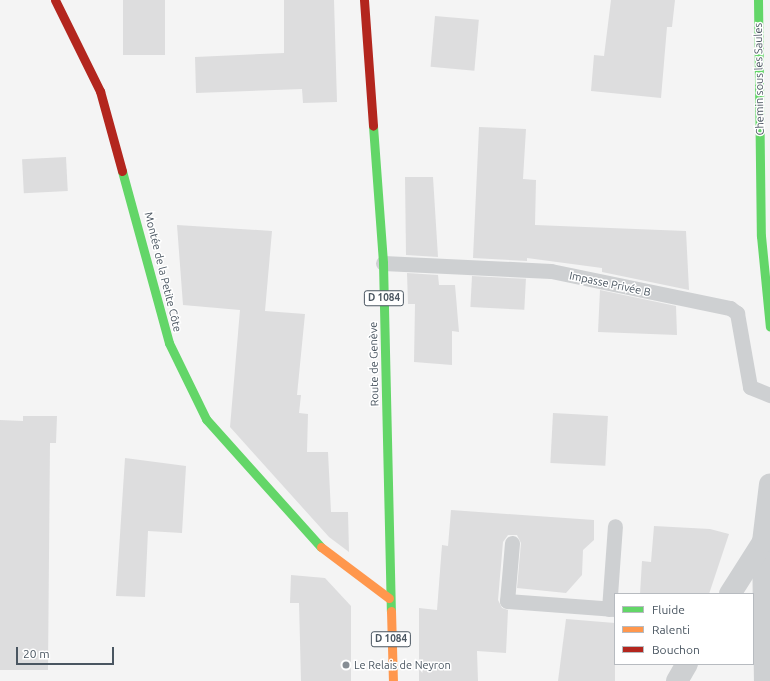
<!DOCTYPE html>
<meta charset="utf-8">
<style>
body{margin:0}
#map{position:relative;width:770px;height:681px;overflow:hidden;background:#f4f4f4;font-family:Ubuntu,sans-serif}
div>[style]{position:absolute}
.building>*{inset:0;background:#ddddde;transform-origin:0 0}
.lane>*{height:15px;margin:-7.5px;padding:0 7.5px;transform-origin:7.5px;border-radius:7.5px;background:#ced0d2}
.street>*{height:22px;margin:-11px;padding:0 11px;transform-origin:11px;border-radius:11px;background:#ced0d2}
.fast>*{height:9px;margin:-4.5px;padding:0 4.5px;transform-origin:4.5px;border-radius:4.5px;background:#63d668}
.slow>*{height:9px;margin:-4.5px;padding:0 4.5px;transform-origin:4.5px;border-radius:4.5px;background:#ff974d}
.jam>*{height:9px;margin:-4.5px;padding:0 4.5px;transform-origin:4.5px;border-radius:4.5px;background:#b3261e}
.dots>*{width:11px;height:11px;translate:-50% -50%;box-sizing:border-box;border:2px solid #fff;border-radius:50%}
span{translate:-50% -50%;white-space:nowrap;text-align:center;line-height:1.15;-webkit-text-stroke:3px #fff;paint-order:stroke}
.shield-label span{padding:1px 3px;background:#fff;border:1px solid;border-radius:3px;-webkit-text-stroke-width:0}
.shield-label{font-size:10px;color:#4a5661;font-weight:700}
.street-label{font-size:11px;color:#4a5661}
.poi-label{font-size:11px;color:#4a5661}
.left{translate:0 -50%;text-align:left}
.legend{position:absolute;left:614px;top:593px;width:140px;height:72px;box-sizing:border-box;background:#fff;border:1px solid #b7bbc0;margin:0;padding:5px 7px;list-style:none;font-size:12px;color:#4a5661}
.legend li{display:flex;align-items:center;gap:8px;height:20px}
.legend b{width:20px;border:1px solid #b7bbc0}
.scale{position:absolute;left:16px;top:647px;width:98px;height:18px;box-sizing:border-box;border:2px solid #4a5661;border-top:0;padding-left:5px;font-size:12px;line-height:14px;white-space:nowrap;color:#4a5661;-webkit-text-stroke:3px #fff;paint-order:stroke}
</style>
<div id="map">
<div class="building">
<div style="left:123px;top:0;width:42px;height:55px"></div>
<div style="clip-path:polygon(284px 0,334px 0,337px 102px,303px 103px,302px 89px,196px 93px,195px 57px,284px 53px)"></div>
<div style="clip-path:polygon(611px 0,675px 0,672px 27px,667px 27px,661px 98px,591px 91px,594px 55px,604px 56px)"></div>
<div style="left:435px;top:16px;width:44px;height:51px;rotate:5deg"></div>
<div style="clip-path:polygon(479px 127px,526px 129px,523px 179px,536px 180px,535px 225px,686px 231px,689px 290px,602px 272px,602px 268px,527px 258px,527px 261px,473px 258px)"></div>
<div style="left:66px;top:157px;width:34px;height:44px;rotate:87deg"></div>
<div style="clip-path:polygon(405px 177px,433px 177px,438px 257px,406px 255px)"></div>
<div style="clip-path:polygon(177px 225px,272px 231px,265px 311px,305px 314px,297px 395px,301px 395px,299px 413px,308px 414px,307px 452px,328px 452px,331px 512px,348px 512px,349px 552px,329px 537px,230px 427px,240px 310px,183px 305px)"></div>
<div style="clip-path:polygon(407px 273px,438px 275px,439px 285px,455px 285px,459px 332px,452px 331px,452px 365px,414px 362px,415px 304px,408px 304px)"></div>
<div style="left:472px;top:276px;width:54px;height:31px;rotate:3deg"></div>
<div style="clip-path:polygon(600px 290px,676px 306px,677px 335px,598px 332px)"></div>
<div style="left:553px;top:413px;width:55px;height:50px;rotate:3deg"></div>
<div style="clip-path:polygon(23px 416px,57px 416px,56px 443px,50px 443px,48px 670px,0 670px,0 420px,23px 421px)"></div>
<div style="clip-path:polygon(125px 458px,186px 466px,182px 533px,148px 531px,145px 597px,116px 596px)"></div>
<div style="clip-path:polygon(451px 510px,594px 520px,594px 540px,583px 550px,582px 575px,566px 593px,517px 588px,521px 543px,517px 535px,508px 535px,503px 542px,498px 600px,502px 608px,508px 610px,506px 653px,477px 651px,478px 681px,419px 681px,419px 608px,437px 610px,442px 545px,448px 546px)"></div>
<div style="clip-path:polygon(654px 526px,710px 529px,729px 534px,709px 594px,640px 594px,642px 561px,651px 562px)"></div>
<div style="clip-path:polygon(291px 575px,325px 578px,351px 606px,351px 681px,301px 681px,299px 603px,290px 603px)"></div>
<div style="clip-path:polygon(566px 619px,615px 623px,615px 681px,558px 681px)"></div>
</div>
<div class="lane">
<div style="left:383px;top:263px;width:168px;rotate:2.7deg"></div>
<div style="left:551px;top:271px;width:183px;rotate:11.7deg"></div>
<div style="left:730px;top:308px;width:9px;rotate:36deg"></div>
<div style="left:737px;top:313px;width:75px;rotate:80deg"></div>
<div style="left:750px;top:387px;width:22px;rotate:22deg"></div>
<div style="left:512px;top:543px;width:58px;rotate:94.9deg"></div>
<div style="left:507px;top:601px;width:108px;rotate:4.2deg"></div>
<div style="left:609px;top:609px;width:83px;rotate:-85.9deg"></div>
</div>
<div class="street">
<div style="left:763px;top:542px;width:139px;rotate:89.2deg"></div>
<div style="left:730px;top:594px;width:62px;rotate:-57.6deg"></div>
<div style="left:763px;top:542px;width:58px;rotate:-83.1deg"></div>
<div style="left:677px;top:681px;width:20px;rotate:-60deg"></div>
</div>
<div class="fast">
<div style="left:758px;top:0;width:236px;rotate:89.3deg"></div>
<div style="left:761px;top:236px;width:91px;rotate:84.4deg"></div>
<div style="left:373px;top:126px;width:137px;rotate:85.8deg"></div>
<div style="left:383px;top:263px;width:348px;rotate:88.7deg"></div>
<div style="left:122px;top:171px;width:178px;rotate:74.7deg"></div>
<div style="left:169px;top:343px;width:85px;rotate:64deg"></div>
<div style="left:206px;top:419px;width:172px;rotate:48.1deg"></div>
</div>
<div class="slow">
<div style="left:321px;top:547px;width:85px;rotate:36.9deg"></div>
<div style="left:391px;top:611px;width:70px;rotate:88.4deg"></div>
</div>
<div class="jam">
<div style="left:55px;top:0;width:102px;rotate:63.7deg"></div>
<div style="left:100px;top:91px;width:83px;rotate:74.6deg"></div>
<div style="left:364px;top:0;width:126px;rotate:85.9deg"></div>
</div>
<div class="dots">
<div style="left:346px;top:665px;background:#868d94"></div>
</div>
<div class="shield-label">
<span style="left:384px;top:298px">D 1084</span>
<span style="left:391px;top:639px">D 1084</span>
</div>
<div class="street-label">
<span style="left:759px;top:79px;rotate:-91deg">Chemin sous les Saules</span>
<span style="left:163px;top:272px;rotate:76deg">Montée de la Petite Côte</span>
<span style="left:610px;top:284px;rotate:12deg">Impasse Privée B</span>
<span style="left:374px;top:364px;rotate:-91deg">Route de Genève</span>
</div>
<div class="poi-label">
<span class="left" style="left:354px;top:665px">Le Relais de Neyron</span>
</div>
<ul class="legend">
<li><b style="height:5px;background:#63d668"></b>Fluide</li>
<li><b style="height:5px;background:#ff974d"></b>Ralenti</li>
<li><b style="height:5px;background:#b3261e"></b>Bouchon</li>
</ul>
<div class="scale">20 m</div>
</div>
